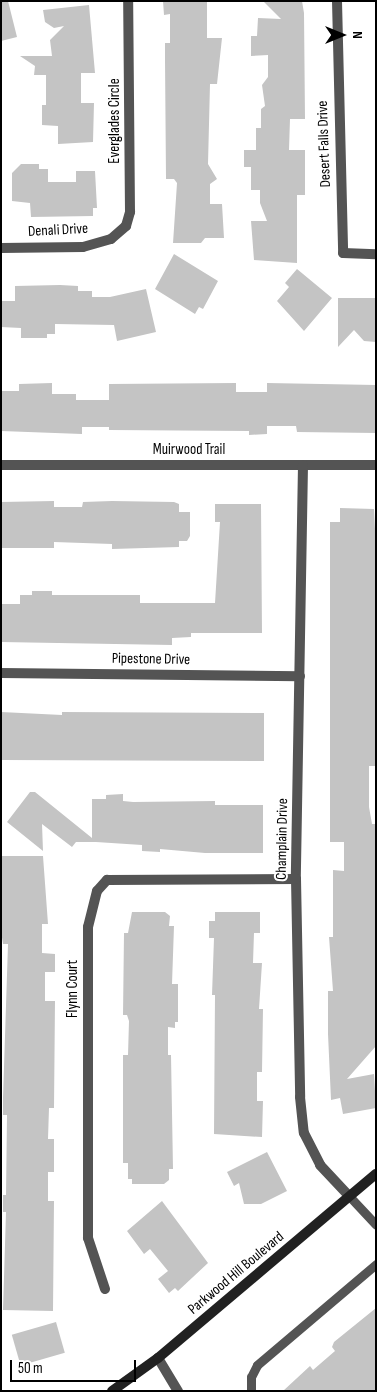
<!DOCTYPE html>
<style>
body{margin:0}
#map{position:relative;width:377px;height:1392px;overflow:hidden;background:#fff;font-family:"Sofia Sans Condensed",sans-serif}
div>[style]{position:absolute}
.building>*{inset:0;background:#c4c4c4;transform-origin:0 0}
.lane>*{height:9px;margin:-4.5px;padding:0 4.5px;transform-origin:4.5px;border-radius:4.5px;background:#545454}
.street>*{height:10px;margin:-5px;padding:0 5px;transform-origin:5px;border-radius:5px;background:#545454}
.secondary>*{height:10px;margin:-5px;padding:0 5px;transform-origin:5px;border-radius:5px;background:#212121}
span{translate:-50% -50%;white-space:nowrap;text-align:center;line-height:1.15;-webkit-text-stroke:4px #fff;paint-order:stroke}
.street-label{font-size:15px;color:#000}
.frame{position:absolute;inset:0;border:2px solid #000;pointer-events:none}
.north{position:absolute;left:317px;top:10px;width:50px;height:50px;-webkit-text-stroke:4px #fff;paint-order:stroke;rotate:90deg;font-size:14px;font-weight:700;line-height:20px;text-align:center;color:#000}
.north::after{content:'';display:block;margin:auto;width:18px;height:22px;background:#000;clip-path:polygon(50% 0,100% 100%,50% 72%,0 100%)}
.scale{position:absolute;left:10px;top:1360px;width:126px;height:22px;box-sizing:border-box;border:2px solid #000;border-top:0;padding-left:6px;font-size:15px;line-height:18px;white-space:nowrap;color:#000;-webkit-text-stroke:4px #fff;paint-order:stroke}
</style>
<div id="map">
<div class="building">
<div style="clip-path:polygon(1px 1px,8px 1px,17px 37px,1px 41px)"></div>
<div style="clip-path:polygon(163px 1px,207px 1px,207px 38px,222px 38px,217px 84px,210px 84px,208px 164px,217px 179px,210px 184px,210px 204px,222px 204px,224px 238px,205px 238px,201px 243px,173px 243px,177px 183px,174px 179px,166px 179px,165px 60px,165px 43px,170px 43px,170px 14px,164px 15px)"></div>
<div style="clip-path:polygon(263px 1px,302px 1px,304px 13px,305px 119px,290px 119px,289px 150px,305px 150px,305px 195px,297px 195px,297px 263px,254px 260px,251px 221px,267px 221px,260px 203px,260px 190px,251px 190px,251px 167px,244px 167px,244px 150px,256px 150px,256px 128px,261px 128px,261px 109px,265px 106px,262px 85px,268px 77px,268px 55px,251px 56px,251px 36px,257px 36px,258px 18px,281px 19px)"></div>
<div style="clip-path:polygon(89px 5px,95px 73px,81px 73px,81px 103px,94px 103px,93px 142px,58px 144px,58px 126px,42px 125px,42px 105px,46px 105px,46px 75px,34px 75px,35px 66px,20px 56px,52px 56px,50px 40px,64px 26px,54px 28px,45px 22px,43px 10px)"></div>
<div style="clip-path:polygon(21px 164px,39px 164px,39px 169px,48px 169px,48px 182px,76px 182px,76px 171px,95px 171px,97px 208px,93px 208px,93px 216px,31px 217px,30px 203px,12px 201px,12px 173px)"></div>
<div style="clip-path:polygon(174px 254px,218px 281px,203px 309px,199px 307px,195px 314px,155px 289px)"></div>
<div style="clip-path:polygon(297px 269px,332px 298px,304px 331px,277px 301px,289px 287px,285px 283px)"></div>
<div style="clip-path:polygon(60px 285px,78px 286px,78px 291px,92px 291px,92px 297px,110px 297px,146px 289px,156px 332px,117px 341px,114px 325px,55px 324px,55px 334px,47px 334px,47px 338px,21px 338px,21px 328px,1px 327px,1px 301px,15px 301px,15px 286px)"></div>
<div style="clip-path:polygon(338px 298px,376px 298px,376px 342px,364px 341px,354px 330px,338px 347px)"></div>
<div style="clip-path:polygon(52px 383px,52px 394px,76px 394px,76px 400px,109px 400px,109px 384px,236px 383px,236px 392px,267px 392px,267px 383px,376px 385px,376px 433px,297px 432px,296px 426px,267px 426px,267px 434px,249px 435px,249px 431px,109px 430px,109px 427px,82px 427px,82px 434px,1px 431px,1px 391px,19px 391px,19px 384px)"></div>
<div style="clip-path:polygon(54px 501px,54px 507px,82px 507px,83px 502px,112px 501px,174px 502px,179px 504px,179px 512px,190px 512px,190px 536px,187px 541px,179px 541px,179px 547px,112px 549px,112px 544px,54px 542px,54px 548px,1px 548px,1px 502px)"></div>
<div style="clip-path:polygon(215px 504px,261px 504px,262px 633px,191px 633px,191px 637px,172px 638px,172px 645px,1px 642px,1px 604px,20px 604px,20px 595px,32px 595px,32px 591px,52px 591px,52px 595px,140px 595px,140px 603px,215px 603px,220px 522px,215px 522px)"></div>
<div style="clip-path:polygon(340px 508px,374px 509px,376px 549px,376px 766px,369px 766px,369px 807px,372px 824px,376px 824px,376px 1046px,347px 1079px,374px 1074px,376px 1108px,343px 1114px,340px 1098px,331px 1100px,328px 1034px,328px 991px,333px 991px,329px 937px,333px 937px,333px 870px,344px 871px,344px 842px,330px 842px,330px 522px,340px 522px)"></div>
<div style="clip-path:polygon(1px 712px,62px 715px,62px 712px,264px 713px,264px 761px,1px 760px)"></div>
<div style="clip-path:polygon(30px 792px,35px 792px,92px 838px,92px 799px,106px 799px,106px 795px,123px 794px,123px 801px,133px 802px,215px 801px,215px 805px,263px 805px,263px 853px,205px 853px,160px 849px,160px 852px,142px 851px,142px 845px,96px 842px,76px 842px,72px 847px,42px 824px,43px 851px,7px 822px)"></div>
<div style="clip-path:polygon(1px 856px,43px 856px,48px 924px,42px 924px,42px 953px,55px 954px,55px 972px,45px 972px,45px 1001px,55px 1001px,54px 1108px,49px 1108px,48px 1139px,54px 1139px,54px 1172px,48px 1172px,48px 1201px,54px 1201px,53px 1311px,3px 1310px,6px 1212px,3px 1212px,3px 1195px,6px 1195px,7px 1115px,3px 1115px,3px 1098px,8px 944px,3px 944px,1px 931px)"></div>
<div style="clip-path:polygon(132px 912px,165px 912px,170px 916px,169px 926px,174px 926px,172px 984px,178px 984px,178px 1022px,175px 1022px,175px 1028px,168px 1027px,168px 1055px,171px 1055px,173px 1169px,169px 1169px,169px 1180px,164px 1184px,132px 1184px,132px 1179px,128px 1179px,128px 1163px,123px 1163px,123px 1055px,128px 1055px,129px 1021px,127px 1015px,123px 1015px,124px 933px,128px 933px)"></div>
<div style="clip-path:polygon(215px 912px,260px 912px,260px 933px,254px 933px,253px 963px,262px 963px,259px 1009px,263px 1009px,262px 1072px,257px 1072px,257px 1101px,263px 1101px,262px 1137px,214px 1134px,215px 995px,212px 995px,214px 938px,209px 938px,209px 921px,215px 921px)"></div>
<div style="clip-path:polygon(267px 1152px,287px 1191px,261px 1204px,244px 1204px,239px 1183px,234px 1186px,227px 1172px)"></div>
<div style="clip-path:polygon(162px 1201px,208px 1263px,178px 1291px,175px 1288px,169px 1293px,158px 1279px,168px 1271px,150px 1249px,144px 1254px,127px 1231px)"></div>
<div style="clip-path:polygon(376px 1308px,376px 1391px,283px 1391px,310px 1366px,313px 1370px,335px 1351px,332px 1347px,334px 1342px)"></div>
<div style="left:56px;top:1322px;width:32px;height:46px;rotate:74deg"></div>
</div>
<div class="lane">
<div style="left:350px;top:1197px;width:38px;rotate:47deg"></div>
<div style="left:251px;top:1391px;width:14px;rotate:-90deg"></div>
<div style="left:251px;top:1377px;width:13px;rotate:-63deg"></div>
<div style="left:257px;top:1365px;width:156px;rotate:-40.3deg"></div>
</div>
<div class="street">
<div style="left:337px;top:1px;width:252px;rotate:88.6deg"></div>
<div style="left:343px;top:253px;width:33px;rotate:2deg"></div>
<div style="left:1px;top:248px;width:82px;rotate:-0.7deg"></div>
<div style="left:83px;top:247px;width:29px;rotate:-16deg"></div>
<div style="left:111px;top:239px;width:20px;rotate:-41deg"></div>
<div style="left:126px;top:226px;width:15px;rotate:-74deg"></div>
<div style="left:130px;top:212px;width:211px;rotate:-90.5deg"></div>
<div style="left:1px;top:465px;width:375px"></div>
<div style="left:303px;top:465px;width:414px;rotate:91deg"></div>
<div style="left:296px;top:879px;width:218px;rotate:88.9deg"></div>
<div style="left:300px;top:1097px;width:36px;rotate:84deg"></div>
<div style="left:304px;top:1133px;width:36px;rotate:63deg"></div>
<div style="left:320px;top:1165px;width:44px;rotate:46.8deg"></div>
<div style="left:1px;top:673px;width:299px;rotate:0.6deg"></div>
<div style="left:105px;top:1289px;width:54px;rotate:-108.4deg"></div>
<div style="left:88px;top:1238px;width:311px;rotate:-90deg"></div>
<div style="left:88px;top:927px;width:37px;rotate:-76deg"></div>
<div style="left:97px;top:891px;width:15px;rotate:-48deg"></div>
<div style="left:107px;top:880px;width:189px;rotate:-0.3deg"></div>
<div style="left:158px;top:1358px;width:39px;rotate:59deg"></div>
</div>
<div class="secondary">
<div style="left:112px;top:1391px;width:57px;rotate:-35.7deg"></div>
<div style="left:158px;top:1358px;width:285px;rotate:-40.2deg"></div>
</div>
<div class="street-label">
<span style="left:115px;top:121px;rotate:-90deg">Everglades Circle</span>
<span style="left:324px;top:144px;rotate:-92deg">Desert Falls Drive</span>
<span style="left:58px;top:230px;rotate:-3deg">Denali Drive</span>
<span style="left:189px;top:450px">Muirwood Trail</span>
<span style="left:151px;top:659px;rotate:1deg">Pipestone Drive</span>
<span style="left:282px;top:839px;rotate:-89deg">Champlain Drive</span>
<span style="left:73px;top:989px;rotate:-90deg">Flynn Court</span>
<span style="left:236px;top:1273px;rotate:-40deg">Parkwood Hill Boulevard</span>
</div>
<div class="frame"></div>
<div class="north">N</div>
<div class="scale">50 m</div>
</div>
